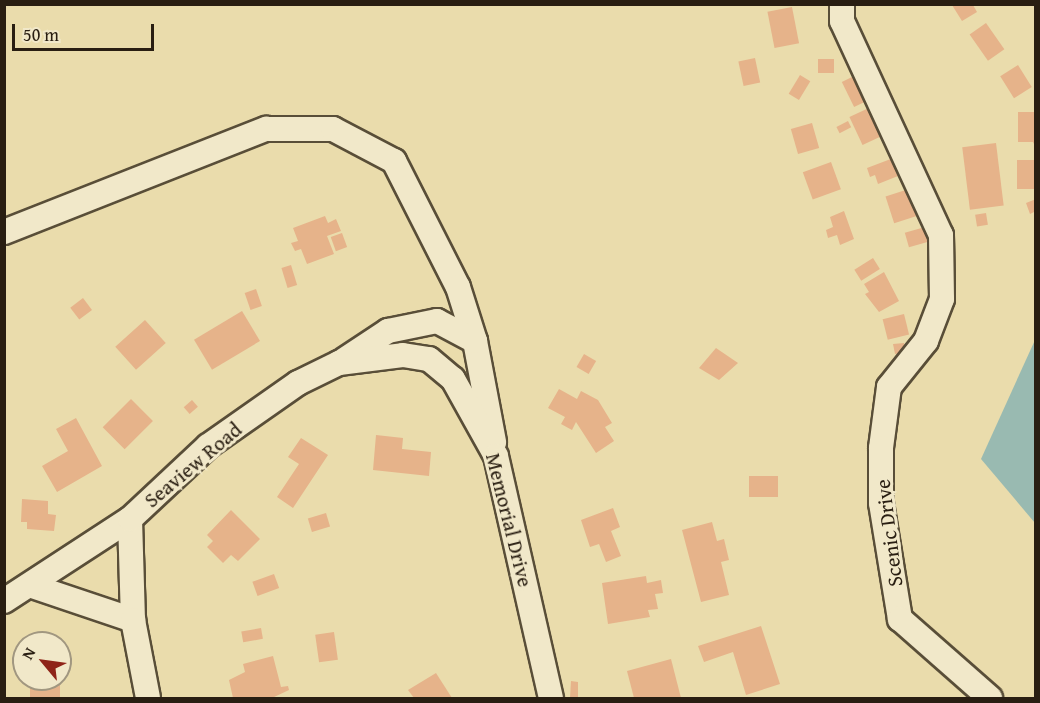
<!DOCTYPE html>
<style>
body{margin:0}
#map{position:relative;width:1040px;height:703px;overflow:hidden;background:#eadcac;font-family:"Gentium Book Plus",serif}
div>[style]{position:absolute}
.water>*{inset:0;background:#99bab1}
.building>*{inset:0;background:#e6b38a;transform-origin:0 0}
.roads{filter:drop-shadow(2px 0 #594e38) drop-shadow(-2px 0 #594e38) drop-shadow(0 2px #594e38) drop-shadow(0 -2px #594e38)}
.minor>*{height:24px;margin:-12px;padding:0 12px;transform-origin:12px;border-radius:12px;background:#f1e8c9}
span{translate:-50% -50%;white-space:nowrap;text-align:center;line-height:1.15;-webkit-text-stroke:6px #f1e8c9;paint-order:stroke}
.street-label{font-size:21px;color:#291e12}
.frame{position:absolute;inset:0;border:6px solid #291e12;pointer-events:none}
.north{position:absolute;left:12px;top:631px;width:60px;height:60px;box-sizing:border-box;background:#f1e8c9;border:2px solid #a19780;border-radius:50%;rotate:299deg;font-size:16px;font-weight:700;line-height:24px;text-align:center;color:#291e12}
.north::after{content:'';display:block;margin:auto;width:21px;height:27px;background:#8f2418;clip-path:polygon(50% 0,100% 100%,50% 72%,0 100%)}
.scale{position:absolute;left:12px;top:24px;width:142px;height:27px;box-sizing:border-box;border:3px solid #291e12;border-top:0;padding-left:8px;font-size:18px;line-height:21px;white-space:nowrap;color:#291e12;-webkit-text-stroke:4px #f1e8c9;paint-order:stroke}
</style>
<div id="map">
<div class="water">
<div style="clip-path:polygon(1035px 340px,1035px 523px,981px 459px)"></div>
</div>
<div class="building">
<div style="clip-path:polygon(952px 5px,973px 5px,977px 12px,962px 21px)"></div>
<div style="left:792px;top:7px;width:37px;height:25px;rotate:79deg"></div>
<div style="left:986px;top:23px;width:32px;height:20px;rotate:55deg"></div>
<div style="left:755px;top:58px;width:25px;height:17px;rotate:78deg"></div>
<div style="left:818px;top:59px;width:16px;height:14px"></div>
<div style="left:1018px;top:65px;width:26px;height:21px;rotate:58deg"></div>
<div style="left:858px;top:74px;width:28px;height:18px;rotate:64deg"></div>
<div style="left:800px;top:75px;width:12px;height:22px;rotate:31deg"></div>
<div style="left:873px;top:106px;width:31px;height:26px;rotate:65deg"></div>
<div style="clip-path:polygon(1018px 112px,1036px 112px,1036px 148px,1033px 142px,1018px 142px)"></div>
<div style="left:848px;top:121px;width:7px;height:13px;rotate:63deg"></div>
<div style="left:812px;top:123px;width:26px;height:22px;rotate:74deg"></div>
<div style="left:996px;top:143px;width:63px;height:34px;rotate:83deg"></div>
<div style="clip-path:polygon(896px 157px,903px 174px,878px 184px,875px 175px,870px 177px,867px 168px)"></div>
<div style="left:1017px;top:160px;width:19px;height:29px"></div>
<div style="left:831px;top:162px;width:29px;height:30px;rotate:70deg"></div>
<div style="left:915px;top:187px;width:28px;height:31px;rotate:72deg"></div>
<div style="clip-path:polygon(1036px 199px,1036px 211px,1030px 214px,1026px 203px)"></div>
<div style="clip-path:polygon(844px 211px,854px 239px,840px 245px,837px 235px,828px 238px,826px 230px,833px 227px,830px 217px)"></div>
<div style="left:986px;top:213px;width:12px;height:11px;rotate:81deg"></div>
<div style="clip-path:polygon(325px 216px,328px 223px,336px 219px,341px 231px,327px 236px,334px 254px,307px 264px,301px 249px,295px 251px,291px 243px,298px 241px,293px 228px)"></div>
<div style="left:925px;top:227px;width:15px;height:21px;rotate:74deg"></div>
<div style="left:342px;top:233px;width:15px;height:12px;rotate:70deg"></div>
<div style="left:873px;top:258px;width:13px;height:22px;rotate:58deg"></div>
<div style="left:291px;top:265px;width:21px;height:10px;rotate:73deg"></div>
<div style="clip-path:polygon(884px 272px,899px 301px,879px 312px,865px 294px,869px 292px,864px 284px)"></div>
<div style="left:256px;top:289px;width:18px;height:12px;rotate:71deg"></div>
<div style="left:83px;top:298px;width:15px;height:16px;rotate:53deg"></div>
<div style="left:242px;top:311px;width:35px;height:56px;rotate:59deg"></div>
<div style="left:904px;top:314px;width:21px;height:22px;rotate:76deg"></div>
<div style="left:145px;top:320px;width:31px;height:40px;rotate:48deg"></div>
<div style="clip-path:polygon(904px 343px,905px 352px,895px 354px,893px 344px)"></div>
<div style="clip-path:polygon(716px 348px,738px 363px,719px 380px,699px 368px)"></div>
<div style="left:584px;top:354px;width:14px;height:15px;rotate:30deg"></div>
<div style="clip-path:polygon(559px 389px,577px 399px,581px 391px,598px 400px,612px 423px,605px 427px,614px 441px,596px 453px,576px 422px,572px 430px,561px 424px,565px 417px,548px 408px)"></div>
<div style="left:131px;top:399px;width:31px;height:40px;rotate:45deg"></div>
<div style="left:192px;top:400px;width:9px;height:11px;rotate:49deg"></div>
<div style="clip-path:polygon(76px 418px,102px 466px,57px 492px,42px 466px,68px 451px,56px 429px)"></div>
<div style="clip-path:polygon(376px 435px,403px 438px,402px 449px,431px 452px,429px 476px,373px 470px)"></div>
<div style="clip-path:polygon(301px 438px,328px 455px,293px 508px,277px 497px,299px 464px,288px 457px)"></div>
<div style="left:778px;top:476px;width:21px;height:29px;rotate:90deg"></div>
<div style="clip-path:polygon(22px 499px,48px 501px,48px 514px,56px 515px,54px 531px,27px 529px,27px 522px,21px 522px)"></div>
<div style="clip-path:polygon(613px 508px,620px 527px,611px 531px,621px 556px,606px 562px,599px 544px,590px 547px,581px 520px)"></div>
<div style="clip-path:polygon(231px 510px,260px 539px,238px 561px,231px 555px,223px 563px,207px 547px,213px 541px,207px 535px)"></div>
<div style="left:326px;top:513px;width:14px;height:19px;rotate:73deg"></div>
<div style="clip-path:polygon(712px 522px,717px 541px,724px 539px,729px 560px,721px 562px,729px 595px,701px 602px,682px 530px)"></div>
<div style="left:274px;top:574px;width:15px;height:23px;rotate:70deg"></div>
<div style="clip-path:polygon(646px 576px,647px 583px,661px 580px,663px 593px,655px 594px,658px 609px,648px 610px,650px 617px,608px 624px,602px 583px)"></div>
<div style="clip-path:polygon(761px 626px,780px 684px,746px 695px,733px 652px,704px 662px,698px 646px)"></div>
<div style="left:261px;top:628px;width:11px;height:20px;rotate:80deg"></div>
<div style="left:334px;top:632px;width:28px;height:19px;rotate:82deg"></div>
<div style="clip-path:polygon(273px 656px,281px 687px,288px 686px,289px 690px,272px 698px,233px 698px,229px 680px,245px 672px,243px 664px)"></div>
<div style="clip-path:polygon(671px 659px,681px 698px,634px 698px,627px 671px)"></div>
<div style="clip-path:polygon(436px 673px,452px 698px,414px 698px,408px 690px)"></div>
<div style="left:30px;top:679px;width:30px;height:19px"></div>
<div style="clip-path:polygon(571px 681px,578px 682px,578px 698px,570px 698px)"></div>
</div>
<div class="roads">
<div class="minor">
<div style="left:842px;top:4px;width:17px;rotate:90deg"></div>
<div style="left:842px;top:21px;width:236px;rotate:65.2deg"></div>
<div style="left:941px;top:235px;width:64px;rotate:89.1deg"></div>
<div style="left:942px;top:299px;width:45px;rotate:110.9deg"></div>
<div style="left:926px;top:341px;width:59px;rotate:128.8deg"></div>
<div style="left:889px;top:387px;width:62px;rotate:97.5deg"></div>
<div style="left:881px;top:448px;width:55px;rotate:90deg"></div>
<div style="left:881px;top:503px;width:118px;rotate:80.7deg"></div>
<div style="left:900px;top:619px;width:120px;rotate:41.3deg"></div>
<div style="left:4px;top:232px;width:282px;rotate:-21.5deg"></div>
<div style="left:266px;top:129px;width:67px"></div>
<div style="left:333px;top:129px;width:69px;rotate:27.7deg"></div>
<div style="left:394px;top:161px;width:141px;rotate:63.1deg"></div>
<div style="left:458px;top:287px;width:57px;rotate:72.5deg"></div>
<div style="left:475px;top:341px;width:103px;rotate:79.3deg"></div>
<div style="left:344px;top:360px;width:53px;rotate:-33.4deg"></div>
<div style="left:388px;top:331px;width:50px;rotate:-11.5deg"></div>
<div style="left:437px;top:321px;width:43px;rotate:27.8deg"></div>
<div style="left:130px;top:519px;width:101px;rotate:88.3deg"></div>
<div style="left:32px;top:586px;width:107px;rotate:18.6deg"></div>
<div style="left:133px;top:620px;width:79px;rotate:79.1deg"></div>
<div style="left:4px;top:601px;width:150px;rotate:-33.1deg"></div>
<div style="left:130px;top:519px;width:107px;rotate:-43.1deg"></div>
<div style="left:208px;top:446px;width:110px;rotate:-35deg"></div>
<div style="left:298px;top:383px;width:46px;rotate:-26deg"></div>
<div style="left:339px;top:363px;width:64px;rotate:-7.1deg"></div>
<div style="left:403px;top:355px;width:26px;rotate:9deg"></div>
<div style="left:429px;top:359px;width:31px;rotate:40deg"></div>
<div style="left:453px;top:379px;width:88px;rotate:60.8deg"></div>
<div style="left:496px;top:456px;width:248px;rotate:77.2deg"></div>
</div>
</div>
<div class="street-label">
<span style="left:193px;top:465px;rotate:-40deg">Seaview Road</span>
<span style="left:509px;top:520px;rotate:76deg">Memorial Drive</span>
<span style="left:889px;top:533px;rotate:-97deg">Scenic Drive</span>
</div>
<div class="frame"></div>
<div class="north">N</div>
<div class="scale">50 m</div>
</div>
